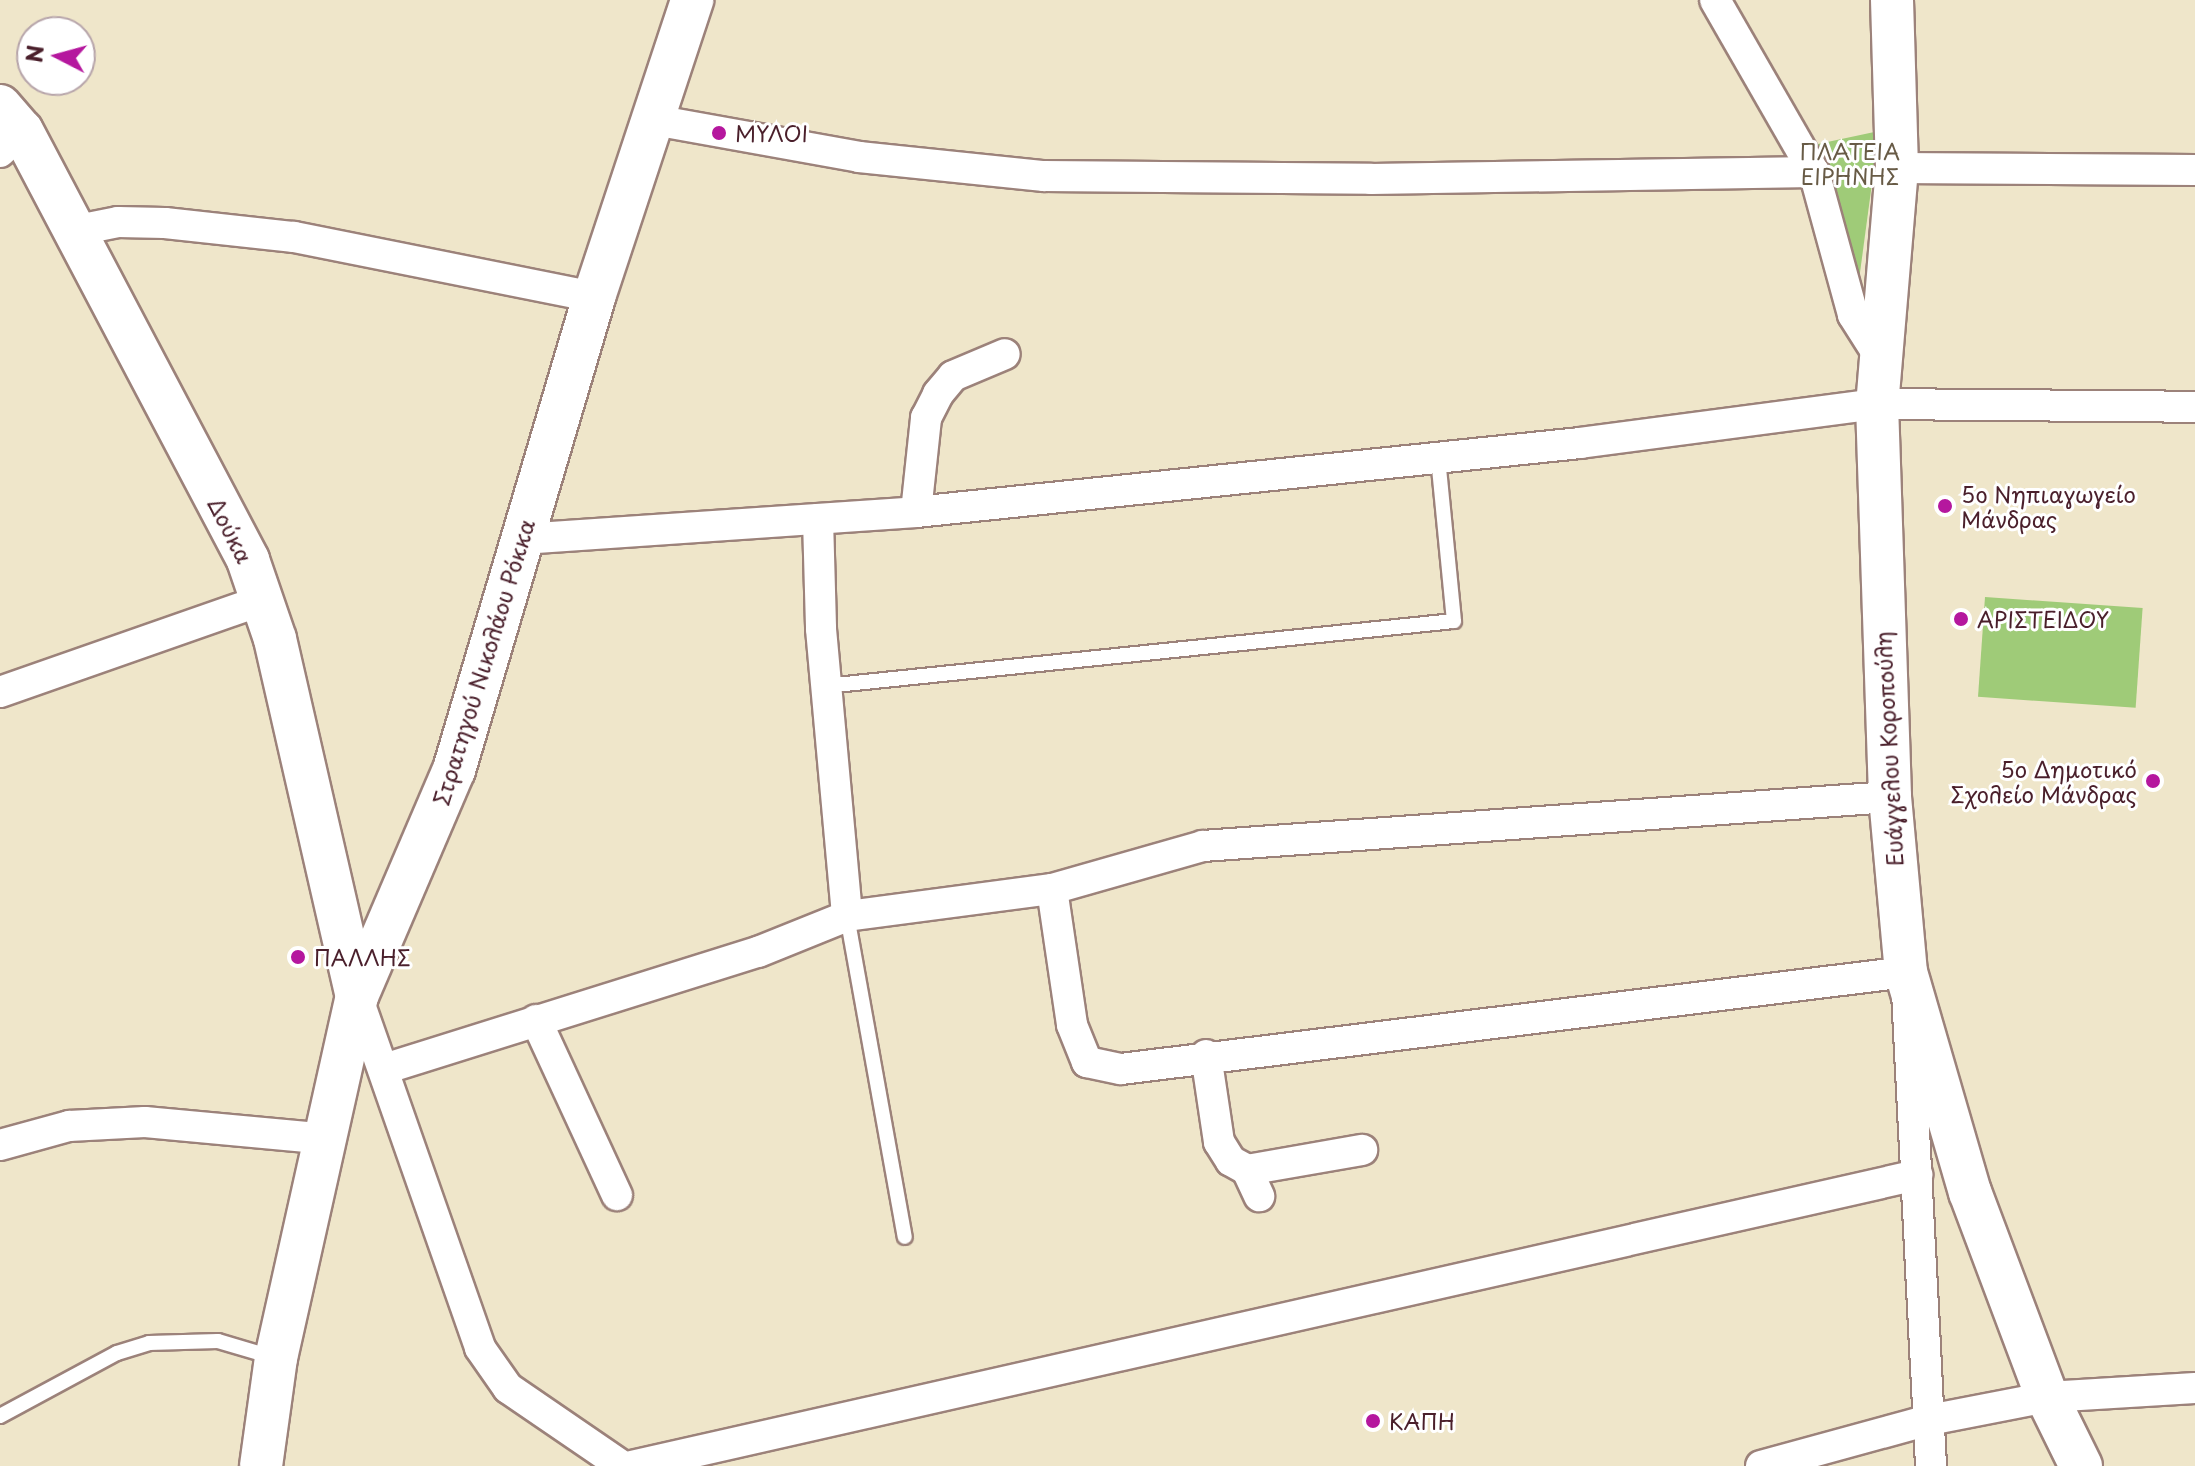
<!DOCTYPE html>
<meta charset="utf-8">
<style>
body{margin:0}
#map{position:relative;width:2195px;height:1466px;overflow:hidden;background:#efe6ca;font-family:"Playpen Sans",sans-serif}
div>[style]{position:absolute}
.green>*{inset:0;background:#9fcb78;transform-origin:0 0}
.roads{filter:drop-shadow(2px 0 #9c827a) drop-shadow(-2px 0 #9c827a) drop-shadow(0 2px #9c827a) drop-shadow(0 -2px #9c827a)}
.lane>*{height:14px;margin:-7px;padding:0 7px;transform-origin:7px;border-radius:7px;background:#fff}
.street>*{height:30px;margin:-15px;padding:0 15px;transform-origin:15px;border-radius:15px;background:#fff}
.secondary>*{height:42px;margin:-21px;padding:0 21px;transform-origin:21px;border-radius:21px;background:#fff}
.dots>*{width:22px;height:22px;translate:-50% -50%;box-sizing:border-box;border:4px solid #fff;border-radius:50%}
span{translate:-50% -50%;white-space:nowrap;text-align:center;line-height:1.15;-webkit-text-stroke:6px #fff;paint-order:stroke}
.poi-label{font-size:22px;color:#4a1f2b}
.left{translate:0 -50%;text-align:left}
.right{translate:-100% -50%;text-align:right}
.park-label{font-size:22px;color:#685b46}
.street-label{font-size:22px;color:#4a1f2b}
.north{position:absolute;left:16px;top:16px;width:80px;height:80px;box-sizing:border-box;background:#fff;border:2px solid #b7a5aa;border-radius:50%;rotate:276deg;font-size:22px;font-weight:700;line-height:32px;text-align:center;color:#4a1f2b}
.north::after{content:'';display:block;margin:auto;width:28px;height:36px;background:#b5179e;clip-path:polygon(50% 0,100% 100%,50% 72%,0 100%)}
</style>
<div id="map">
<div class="green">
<div style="clip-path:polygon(1879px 131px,1859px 280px,1818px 144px)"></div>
<div style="left:1985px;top:597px;width:158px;height:100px;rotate:4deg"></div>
</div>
<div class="roads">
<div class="lane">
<div style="left:826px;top:686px;width:631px;rotate:-5.91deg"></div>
<div style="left:1454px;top:621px;width:165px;rotate:-95.6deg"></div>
<div style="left:847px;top:916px;width:326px;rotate:79.8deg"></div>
<div style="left:0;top:1416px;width:133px;rotate:-28.3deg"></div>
<div style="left:117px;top:1353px;width:34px;rotate:-17deg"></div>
<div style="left:149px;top:1343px;width:69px;rotate:-1.7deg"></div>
<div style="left:218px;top:1341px;width:56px;rotate:16.5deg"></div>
</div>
<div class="street">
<div style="left:1715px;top:0;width:198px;rotate:60.1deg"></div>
<div style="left:1814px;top:172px;width:148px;rotate:74.7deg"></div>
<div style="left:1853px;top:315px;width:52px;rotate:57.5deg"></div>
<div style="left:654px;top:120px;width:208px;rotate:10.2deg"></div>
<div style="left:859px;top:157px;width:186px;rotate:5.9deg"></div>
<div style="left:1044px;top:176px;width:327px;rotate:0.5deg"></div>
<div style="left:1371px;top:179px;width:443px;rotate:-0.9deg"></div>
<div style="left:0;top:152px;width:30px;rotate:-44deg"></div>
<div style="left:1897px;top:168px;width:298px;rotate:0.4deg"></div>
<div style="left:73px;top:231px;width:46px;rotate:-11.3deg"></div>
<div style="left:118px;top:222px;width:47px;rotate:1.2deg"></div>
<div style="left:165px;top:223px;width:130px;rotate:6.2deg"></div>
<div style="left:294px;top:237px;width:306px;rotate:11.3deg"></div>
<div style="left:916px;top:512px;width:95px;rotate:-83.9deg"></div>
<div style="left:926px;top:418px;width:27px;rotate:-63deg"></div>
<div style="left:938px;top:394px;width:23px;rotate:-50deg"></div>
<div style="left:953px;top:376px;width:56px;rotate:-22.9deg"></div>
<div style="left:818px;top:519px;width:110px;rotate:88.4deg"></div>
<div style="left:821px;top:629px;width:288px;rotate:84.8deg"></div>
<div style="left:522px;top:539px;width:395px;rotate:-3.9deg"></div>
<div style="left:916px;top:512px;width:668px;rotate:-5.93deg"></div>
<div style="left:1580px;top:443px;width:300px;rotate:-7.5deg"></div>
<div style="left:1877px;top:404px;width:318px;rotate:0.5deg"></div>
<div style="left:0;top:692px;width:279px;rotate:-19.3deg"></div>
<div style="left:1052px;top:889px;width:137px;rotate:81.6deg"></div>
<div style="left:1072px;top:1025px;width:40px;rotate:68deg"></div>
<div style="left:1087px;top:1062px;width:35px;rotate:12deg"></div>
<div style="left:1121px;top:1069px;width:791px;rotate:-7.04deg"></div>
<div style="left:1906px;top:972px;width:495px;rotate:87.1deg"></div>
<div style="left:357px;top:996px;width:373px;rotate:70.7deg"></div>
<div style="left:480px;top:1348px;width:49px;rotate:55deg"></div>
<div style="left:508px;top:1388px;width:138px;rotate:34.4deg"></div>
<div style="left:536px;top:1020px;width:193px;rotate:65.2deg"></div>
<div style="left:1206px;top:1055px;width:88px;rotate:81.5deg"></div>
<div style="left:1219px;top:1142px;width:22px;rotate:58deg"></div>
<div style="left:1231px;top:1161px;width:18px;rotate:29deg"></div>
<div style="left:1247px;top:1170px;width:29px;rotate:65deg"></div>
<div style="left:384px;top:1069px;width:392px;rotate:-17.4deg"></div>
<div style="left:758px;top:952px;width:96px;rotate:-22deg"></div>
<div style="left:847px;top:916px;width:207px;rotate:-7.5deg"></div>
<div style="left:1052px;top:889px;width:157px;rotate:-15.9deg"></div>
<div style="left:1203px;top:846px;width:689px;rotate:-4.08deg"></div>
<div style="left:0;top:1145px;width:72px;rotate:-15.4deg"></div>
<div style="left:69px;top:1126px;width:76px;rotate:-3deg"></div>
<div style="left:145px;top:1122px;width:184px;rotate:5.3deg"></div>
<div style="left:1247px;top:1170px;width:117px;rotate:-9.9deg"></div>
<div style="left:632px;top:1466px;width:1318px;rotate:-12.76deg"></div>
<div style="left:1761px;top:1466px;width:174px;rotate:-15.3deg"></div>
<div style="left:1929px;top:1420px;width:120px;rotate:-11deg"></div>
<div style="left:2047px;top:1397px;width:148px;rotate:-3.5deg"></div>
</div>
<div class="secondary">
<div style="left:1892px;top:0;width:168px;rotate:88.3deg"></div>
<div style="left:1897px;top:168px;width:237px;rotate:94.8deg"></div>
<div style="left:1877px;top:404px;width:393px;rotate:88.1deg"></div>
<div style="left:1890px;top:797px;width:176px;rotate:84.8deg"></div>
<div style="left:1906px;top:972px;width:229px;rotate:73.8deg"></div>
<div style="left:1970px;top:1192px;width:219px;rotate:69.4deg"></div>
<div style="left:2047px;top:1397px;width:77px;rotate:63.8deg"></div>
<div style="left:0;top:106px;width:33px;rotate:49deg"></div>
<div style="left:22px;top:131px;width:485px;rotate:62.2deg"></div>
<div style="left:248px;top:560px;width:83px;rotate:71.1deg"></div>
<div style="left:275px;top:639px;width:366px;rotate:77.1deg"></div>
<div style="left:261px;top:1466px;width:109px;rotate:-82.1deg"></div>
<div style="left:276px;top:1358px;width:371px;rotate:-77.4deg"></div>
<div style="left:357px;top:996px;width:246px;rotate:-66.8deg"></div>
<div style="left:454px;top:770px;width:493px;rotate:-73.5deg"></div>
<div style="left:594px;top:297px;width:313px;rotate:-71.7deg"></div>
</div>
</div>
<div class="dots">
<div style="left:719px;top:133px;background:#b5179e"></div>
<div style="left:1945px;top:506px;background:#b5179e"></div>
<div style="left:1961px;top:619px;background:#b5179e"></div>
<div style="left:2153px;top:781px;background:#b5179e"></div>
<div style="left:298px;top:957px;background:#b5179e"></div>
<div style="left:1373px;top:1421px;background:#b5179e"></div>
</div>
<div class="poi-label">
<span class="left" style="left:735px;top:133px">ΜΥΛΟΙ</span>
<span class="left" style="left:1961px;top:506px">5ο Νηπιαγωγείο<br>Μάνδρας</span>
<span class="left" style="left:1977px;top:619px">ΑΡΙΣΤΕΙΔΟΥ</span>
<span class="right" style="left:2137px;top:781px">5ο Δημοτικό<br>Σχολείο Μάνδρας</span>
<span class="left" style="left:314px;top:957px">ΠΑΛΛΗΣ</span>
<span class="left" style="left:1389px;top:1421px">ΚΑΠΗ</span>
</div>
<div class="park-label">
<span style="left:1850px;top:163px">ΠΛΑΤΕΙΑ<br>ΕΙΡΗΝΗΣ</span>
</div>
<div class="street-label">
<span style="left:231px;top:530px;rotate:63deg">Δούκα</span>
<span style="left:483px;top:662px;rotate:-73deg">Στρατηγού Νικολάου Ρόκκα</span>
<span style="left:1888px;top:749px;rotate:-93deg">Ευάγγελου Κοροπούλη</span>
</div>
<div class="north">N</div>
</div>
